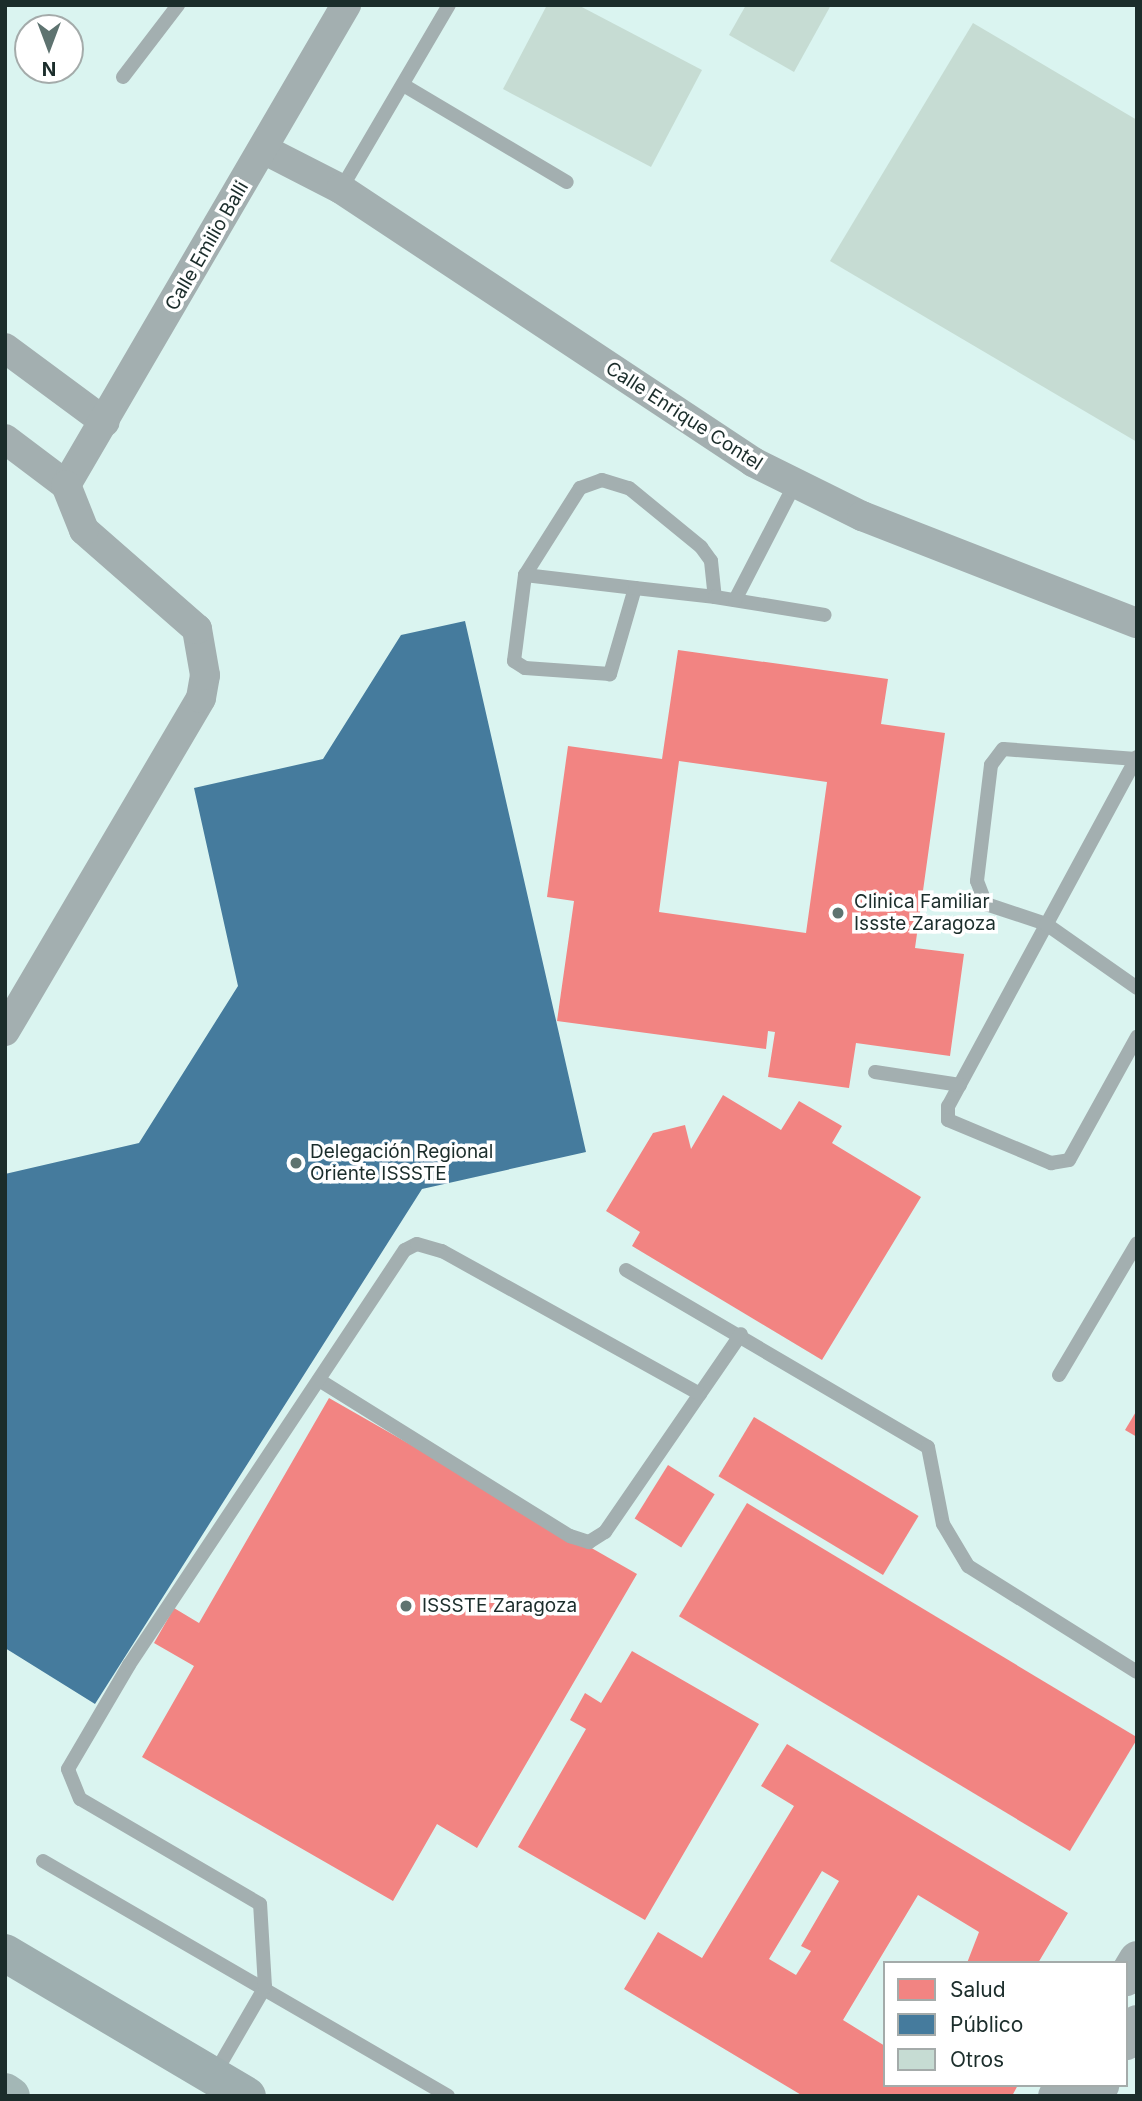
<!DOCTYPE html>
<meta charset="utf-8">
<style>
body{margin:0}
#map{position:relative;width:1142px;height:2101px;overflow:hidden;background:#daf4f0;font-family:Inter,sans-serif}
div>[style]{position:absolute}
.health>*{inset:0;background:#f28482;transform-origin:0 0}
.public>*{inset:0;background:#457b9d}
.building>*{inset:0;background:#c6dcd3}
.service>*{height:14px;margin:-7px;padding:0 7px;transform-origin:7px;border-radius:7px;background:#a3afb0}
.minor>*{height:30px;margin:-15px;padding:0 15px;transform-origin:15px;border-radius:15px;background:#a3afb0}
.tertiary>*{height:37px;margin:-18.5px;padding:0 18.5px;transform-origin:18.5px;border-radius:18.5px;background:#a3afb0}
.secondary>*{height:38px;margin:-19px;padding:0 19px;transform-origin:19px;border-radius:19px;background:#9eaeaf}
.motorway>*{height:38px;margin:-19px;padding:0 19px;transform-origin:19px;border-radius:19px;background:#a3b7b6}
.dots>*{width:19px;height:19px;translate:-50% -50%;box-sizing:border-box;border:4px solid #fff;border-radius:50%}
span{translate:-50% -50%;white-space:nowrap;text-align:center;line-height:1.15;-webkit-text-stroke:7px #fff;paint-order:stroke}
.street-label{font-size:19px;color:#1b2d2b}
.poi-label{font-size:19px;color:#1b2d2b}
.left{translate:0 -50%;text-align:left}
.frame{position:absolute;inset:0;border:7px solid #1b2d2b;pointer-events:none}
.legend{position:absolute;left:883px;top:1961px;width:245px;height:126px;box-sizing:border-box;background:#fff;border:2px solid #a4abaa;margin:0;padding:9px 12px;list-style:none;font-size:21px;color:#1b2d2b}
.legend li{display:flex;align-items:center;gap:14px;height:35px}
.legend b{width:35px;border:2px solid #a4abaa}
.north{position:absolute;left:14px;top:14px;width:70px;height:70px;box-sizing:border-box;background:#fff;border:2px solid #a4abaa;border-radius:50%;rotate:180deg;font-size:19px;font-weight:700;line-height:28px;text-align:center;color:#1b2d2b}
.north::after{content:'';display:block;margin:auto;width:24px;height:32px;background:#5e7370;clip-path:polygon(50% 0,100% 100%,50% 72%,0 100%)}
</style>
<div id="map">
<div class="health">
<div style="clip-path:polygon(evenodd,678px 650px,888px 679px,881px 724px,945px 733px,915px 948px,964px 954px,950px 1056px,856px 1043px,849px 1088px,768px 1077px,775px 1032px,768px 1031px,766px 1049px,557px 1021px,574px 901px,547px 897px,568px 746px,662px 759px,678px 650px,679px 761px,827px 782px,806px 933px,659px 912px,679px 761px)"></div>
<div style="clip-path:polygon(723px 1095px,781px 1130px,799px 1101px,842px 1126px,832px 1143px,921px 1197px,822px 1360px,632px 1246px,640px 1232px,606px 1211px,653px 1133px,685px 1125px,691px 1149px)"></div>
<div style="clip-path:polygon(329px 1398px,637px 1574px,477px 1848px,437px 1824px,393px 1901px,142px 1757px,194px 1666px,154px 1643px,174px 1608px,199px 1623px)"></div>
<div style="clip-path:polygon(1137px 1410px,1137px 1437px,1125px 1430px)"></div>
<div style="left:754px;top:1417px;width:192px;height:69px;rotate:31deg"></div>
<div style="left:668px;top:1465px;width:55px;height:63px;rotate:32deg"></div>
<div style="left:747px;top:1503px;width:456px;height:132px;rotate:31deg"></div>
<div style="clip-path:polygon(632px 1651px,759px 1724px,645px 1920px,518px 1847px,586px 1729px,570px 1720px,585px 1693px,601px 1703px)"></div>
<div style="clip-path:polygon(evenodd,787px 1744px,1068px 1913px,1038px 1963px,967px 1963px,979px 1932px,918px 1895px,843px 2020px,885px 2046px,885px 2085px,1018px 2085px,1012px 2096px,803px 2096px,624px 1989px,658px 1932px,702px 1958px,794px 1806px,761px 1786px,787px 1744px,822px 1871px,839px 1881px,801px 1946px,811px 1951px,796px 1975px,769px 1959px,822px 1871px)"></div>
</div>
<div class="public">
<div style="clip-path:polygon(465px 621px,586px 1152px,422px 1189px,95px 1704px,5px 1648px,5px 1174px,139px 1143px,238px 986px,194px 788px,323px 759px,401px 635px)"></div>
</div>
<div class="building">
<div style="clip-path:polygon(547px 5px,578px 5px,702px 70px,651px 167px,503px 89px)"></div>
<div style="clip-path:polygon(746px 5px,831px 5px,794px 72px,729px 35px)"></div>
<div style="clip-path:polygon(973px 23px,1137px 120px,1137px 442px,830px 261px)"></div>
</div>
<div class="service">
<div style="left:123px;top:77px;width:91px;rotate:-52.6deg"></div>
<div style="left:405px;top:86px;width:188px;rotate:30.7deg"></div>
<div style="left:341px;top:189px;width:213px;rotate:-59.6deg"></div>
<div style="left:525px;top:575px;width:103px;rotate:-57.7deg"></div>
<div style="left:580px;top:488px;width:23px;rotate:-20deg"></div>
<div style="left:602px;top:480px;width:28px;rotate:17deg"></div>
<div style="left:629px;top:488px;width:93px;rotate:39.3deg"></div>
<div style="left:701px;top:547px;width:17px;rotate:54deg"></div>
<div style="left:711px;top:561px;width:36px;rotate:84deg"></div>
<div style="left:635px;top:588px;width:90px;rotate:106.2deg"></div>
<div style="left:610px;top:674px;width:85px;rotate:-176deg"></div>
<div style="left:525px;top:668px;width:13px;rotate:-148deg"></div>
<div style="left:514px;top:661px;width:87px;rotate:-82.7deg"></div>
<div style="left:525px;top:575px;width:111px;rotate:6.7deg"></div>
<div style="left:635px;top:588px;width:81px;rotate:6.4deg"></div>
<div style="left:715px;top:597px;width:111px;rotate:9.3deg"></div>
<div style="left:735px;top:600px;width:131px;rotate:-62.7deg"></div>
<div style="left:1137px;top:757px;width:397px;rotate:118.4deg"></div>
<div style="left:948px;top:1106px;width:14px;rotate:90deg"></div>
<div style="left:948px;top:1120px;width:112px;rotate:22.7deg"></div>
<div style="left:1051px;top:1163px;width:18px;rotate:-9deg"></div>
<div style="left:1069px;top:1160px;width:141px;rotate:-61.1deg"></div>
<div style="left:1136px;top:759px;width:133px;rotate:-175.7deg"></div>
<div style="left:1003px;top:749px;width:20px;rotate:127deg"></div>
<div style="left:991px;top:765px;width:117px;rotate:96.9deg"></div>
<div style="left:977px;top:881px;width:25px;rotate:69deg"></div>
<div style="left:986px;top:904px;width:63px;rotate:18.4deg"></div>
<div style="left:1046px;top:924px;width:111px;rotate:35.1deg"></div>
<div style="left:875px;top:1072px;width:86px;rotate:8.7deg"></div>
<div style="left:626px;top:1270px;width:350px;rotate:30.4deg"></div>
<div style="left:928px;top:1447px;width:78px;rotate:79deg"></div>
<div style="left:943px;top:1524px;width:49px;rotate:59.2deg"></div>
<div style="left:968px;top:1566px;width:199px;rotate:32.1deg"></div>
<div style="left:1059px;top:1375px;width:153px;rotate:-59.4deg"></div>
<div style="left:319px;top:1380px;width:296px;rotate:31.9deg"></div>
<div style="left:570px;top:1536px;width:20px;rotate:18deg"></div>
<div style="left:589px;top:1542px;width:19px;rotate:-32deg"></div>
<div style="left:605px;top:1532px;width:240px;rotate:-55.5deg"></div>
<div style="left:43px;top:1861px;width:468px;rotate:30.1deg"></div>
<div style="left:214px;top:2075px;width:102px;rotate:-59.9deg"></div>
<div style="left:265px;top:1987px;width:83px;rotate:-93.4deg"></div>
<div style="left:260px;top:1904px;width:208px;rotate:-149.7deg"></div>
<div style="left:80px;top:1799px;width:32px;rotate:-112deg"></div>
<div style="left:68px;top:1769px;width:121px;rotate:-59.6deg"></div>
<div style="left:129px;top:1665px;width:498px;rotate:-56.4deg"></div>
<div style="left:405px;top:1250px;width:13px;rotate:-27deg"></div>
<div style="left:417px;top:1244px;width:26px;rotate:16deg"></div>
<div style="left:442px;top:1251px;width:295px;rotate:29deg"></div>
</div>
<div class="minor">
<div style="left:263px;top:149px;width:88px;rotate:27.1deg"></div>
<div style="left:341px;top:189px;width:494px;rotate:33.5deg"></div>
<div style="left:753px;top:462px;width:122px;rotate:26.4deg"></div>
<div style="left:862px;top:516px;width:295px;rotate:21.3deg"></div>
<div style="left:5px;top:348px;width:124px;rotate:36.5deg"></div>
<div style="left:5px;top:439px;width:76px;rotate:37deg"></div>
<div style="left:66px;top:485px;width:556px;rotate:-59.74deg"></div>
<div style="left:5px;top:1031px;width:386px;rotate:-59.5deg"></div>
<div style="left:201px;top:698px;width:23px;rotate:-80deg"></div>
<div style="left:205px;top:675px;width:47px;rotate:-99.9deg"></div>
<div style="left:197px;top:629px;width:150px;rotate:-138.8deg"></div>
<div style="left:84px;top:530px;width:48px;rotate:-111.8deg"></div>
</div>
<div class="tertiary">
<div style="left:1126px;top:1977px;width:21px;rotate:-59deg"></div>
<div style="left:1126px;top:2041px;width:21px;rotate:-59deg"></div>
<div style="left:1056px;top:2096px;width:13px;rotate:-61deg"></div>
<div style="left:1094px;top:2096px;width:13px;rotate:-61deg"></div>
</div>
<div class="secondary">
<div style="left:5px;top:1953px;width:281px;rotate:30.6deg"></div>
</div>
<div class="motorway">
<div style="left:5px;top:2092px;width:7px;rotate:34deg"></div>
</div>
<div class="dots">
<div style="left:838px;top:913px;background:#5e7370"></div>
<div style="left:296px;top:1163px;background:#5e7370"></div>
<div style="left:406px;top:1606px;background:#5e7370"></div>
</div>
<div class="street-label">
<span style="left:207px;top:246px;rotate:-60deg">Calle Emilio Balli</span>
<span style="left:684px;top:416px;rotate:33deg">Calle Enrique Contel</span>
</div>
<div class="poi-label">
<span class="left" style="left:854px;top:913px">Clinica Familiar<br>Issste Zaragoza</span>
<span class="left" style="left:310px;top:1163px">Delegación Regional<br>Oriente ISSSTE</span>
<span class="left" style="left:422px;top:1606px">ISSSTE Zaragoza</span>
</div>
<div class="frame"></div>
<ul class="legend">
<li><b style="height:19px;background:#f28482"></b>Salud</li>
<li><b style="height:19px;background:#457b9d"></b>Público</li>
<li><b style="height:19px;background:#c6dcd3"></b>Otros</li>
</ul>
<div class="north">N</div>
</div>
